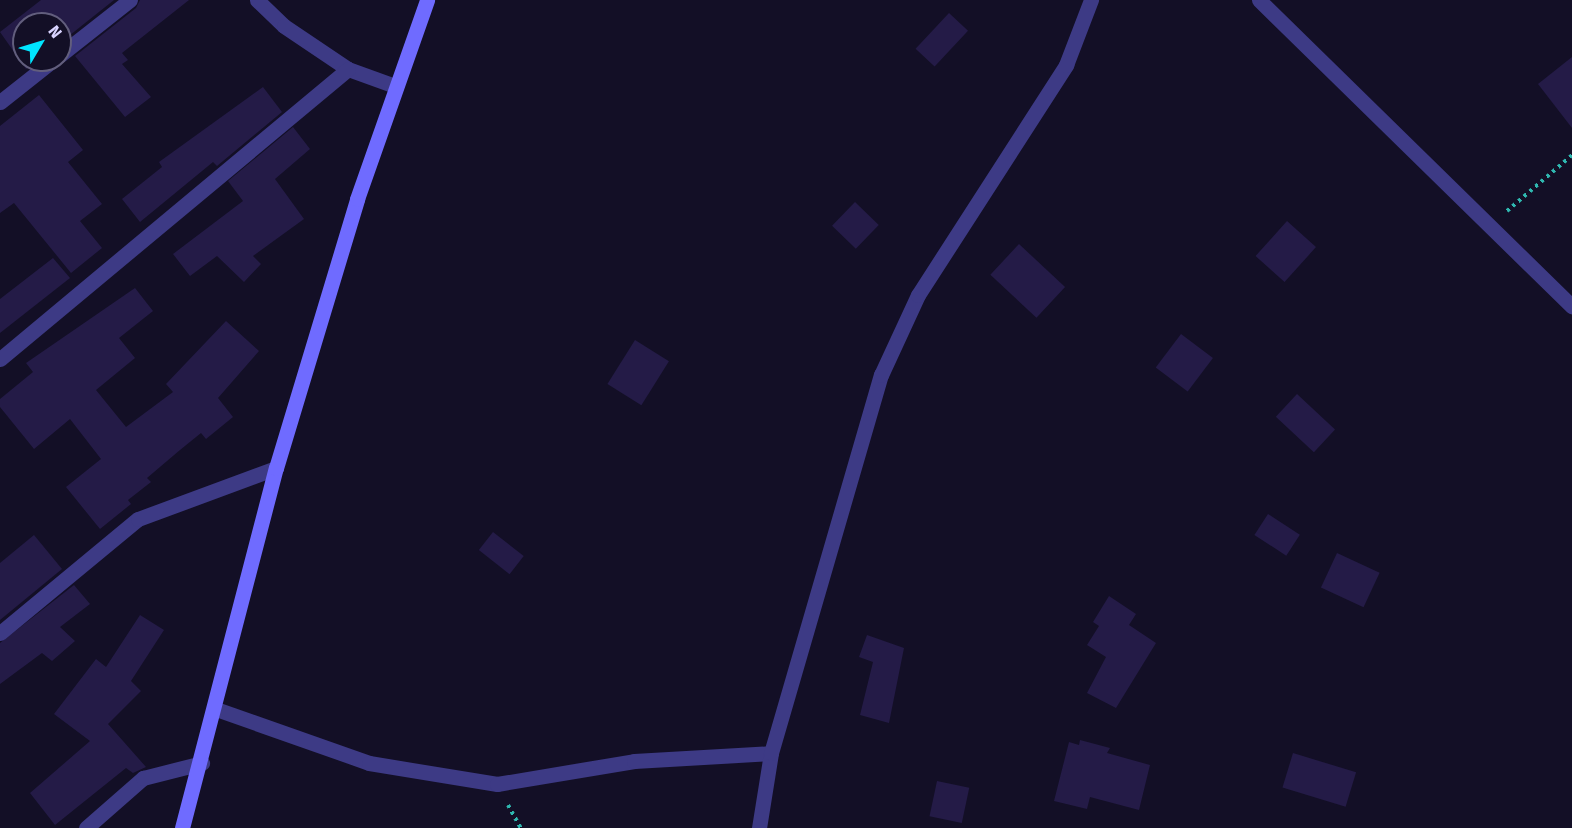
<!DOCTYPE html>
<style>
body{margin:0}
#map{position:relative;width:1572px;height:828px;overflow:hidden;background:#130f26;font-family:"Fira Sans",sans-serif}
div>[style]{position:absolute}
.building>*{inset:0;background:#241b47;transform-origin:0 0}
.path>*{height:4px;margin-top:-2px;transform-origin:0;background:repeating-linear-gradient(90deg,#2fb8b0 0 3px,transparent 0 7.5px)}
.lane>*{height:15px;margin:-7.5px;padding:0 7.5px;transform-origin:7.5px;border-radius:7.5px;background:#3d3a85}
.street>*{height:15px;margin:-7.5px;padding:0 7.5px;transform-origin:7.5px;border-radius:7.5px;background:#3d3a85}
.secondary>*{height:15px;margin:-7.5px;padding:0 7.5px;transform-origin:7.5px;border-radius:7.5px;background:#6f6bff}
span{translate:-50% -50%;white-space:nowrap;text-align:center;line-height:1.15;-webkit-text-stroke:6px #130f26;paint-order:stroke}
.north{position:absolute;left:12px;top:12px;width:60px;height:60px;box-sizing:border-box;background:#130f26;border:2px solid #625e7d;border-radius:50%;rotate:52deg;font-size:16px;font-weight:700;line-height:24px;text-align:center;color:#d9d4ff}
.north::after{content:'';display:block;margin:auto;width:21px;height:27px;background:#00e5ff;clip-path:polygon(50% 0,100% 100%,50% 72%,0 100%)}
</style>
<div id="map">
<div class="building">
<div style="clip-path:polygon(41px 0,114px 0,60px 43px,60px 24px,24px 24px,24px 60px,37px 60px,26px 69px,0 32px)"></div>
<div style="clip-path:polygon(140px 0,189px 0,122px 53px,128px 60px,122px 64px,151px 97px,125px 117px,75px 56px,136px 8px)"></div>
<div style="left:949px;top:13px;width:26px;height:49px;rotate:43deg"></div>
<div style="clip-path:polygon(1572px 57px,1572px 128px,1538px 84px)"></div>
<div style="clip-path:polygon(263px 87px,282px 112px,217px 166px,213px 162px,140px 222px,122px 199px,162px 167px,159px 162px)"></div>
<div style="clip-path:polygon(39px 95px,83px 150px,68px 162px,102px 204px,80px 221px,102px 248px,71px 273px,14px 203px,0 213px,0 126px)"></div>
<div style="clip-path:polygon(293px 127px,310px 149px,275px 179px,304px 219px,253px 256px,261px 264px,244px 282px,217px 256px,190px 276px,173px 254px,243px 201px,228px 181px)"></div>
<div style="left:855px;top:202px;width:33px;height:33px;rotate:44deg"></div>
<div style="left:1287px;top:221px;width:39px;height:47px;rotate:42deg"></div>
<div style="left:1019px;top:244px;width:63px;height:42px;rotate:43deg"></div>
<div style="clip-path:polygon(53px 258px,70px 278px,0 333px,0 299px)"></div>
<div style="clip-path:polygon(135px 288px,153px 311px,119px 338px,135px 358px,96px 390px,126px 427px,173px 392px,166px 384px,226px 321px,259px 351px,218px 398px,233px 417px,206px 439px,201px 433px,180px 450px,147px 478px,151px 482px,128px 500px,131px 504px,100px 529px,66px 487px,101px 459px,70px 419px,34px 449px,0 407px,0 399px,33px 372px,26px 363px)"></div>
<div style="left:1181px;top:334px;width:40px;height:42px;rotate:37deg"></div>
<div style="left:635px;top:340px;width:40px;height:52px;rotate:32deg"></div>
<div style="left:1297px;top:394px;width:52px;height:31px;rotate:43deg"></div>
<div style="left:1268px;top:514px;width:38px;height:25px;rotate:33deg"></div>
<div style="left:493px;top:532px;width:39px;height:23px;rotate:38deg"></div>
<div style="clip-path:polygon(34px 535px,62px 569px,0 620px,0 563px)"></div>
<div style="left:1337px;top:553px;width:47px;height:38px;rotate:25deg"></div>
<div style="clip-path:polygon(74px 585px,90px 604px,60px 627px,75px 641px,52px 661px,42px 653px,0 684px,0 643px)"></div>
<div style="clip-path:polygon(1109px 596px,1136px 614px,1129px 625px,1156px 643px,1116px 708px,1087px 693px,1106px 657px,1087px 645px,1099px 626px,1093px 622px)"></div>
<div style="clip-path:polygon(140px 615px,164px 630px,131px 681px,141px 691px,108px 724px,146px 767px,133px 773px,126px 768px,55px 825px,30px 793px,90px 741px,54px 714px,96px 659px,106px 667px)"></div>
<div style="clip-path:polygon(867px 635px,904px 648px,889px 723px,860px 715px,873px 662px,859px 657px)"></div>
<div style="clip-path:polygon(1080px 740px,1110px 748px,1107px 753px,1150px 765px,1139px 810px,1090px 797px,1087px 809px,1054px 801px,1069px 742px,1079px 745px)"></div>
<div style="left:1293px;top:753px;width:66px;height:36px;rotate:17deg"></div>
<div style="left:937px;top:781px;width:33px;height:36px;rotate:12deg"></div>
</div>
<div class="path">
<div style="left:1507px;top:211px;width:86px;rotate:-40.7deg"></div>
<div style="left:508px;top:805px;width:26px;rotate:61deg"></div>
</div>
<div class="lane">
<div style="left:216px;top:709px;width:162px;rotate:19.4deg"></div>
<div style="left:369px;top:763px;width:130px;rotate:9.3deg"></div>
<div style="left:497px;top:784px;width:139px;rotate:-9.5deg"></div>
<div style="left:634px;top:761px;width:137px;rotate:-3.3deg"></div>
</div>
<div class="street">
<div style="left:257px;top:0;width:37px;rotate:44deg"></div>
<div style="left:284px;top:26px;width:77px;rotate:33.9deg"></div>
<div style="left:348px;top:69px;width:50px;rotate:19.9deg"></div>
<div style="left:1259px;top:0;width:438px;rotate:44.4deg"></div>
<div style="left:60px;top:55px;width:89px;rotate:-38.2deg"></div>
<div style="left:0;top:102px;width:68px;rotate:-38.4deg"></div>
<div style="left:0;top:359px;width:453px;rotate:-39.8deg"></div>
<div style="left:0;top:633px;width:179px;rotate:-39.6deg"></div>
<div style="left:138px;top:519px;width:147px;rotate:-20.3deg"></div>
<div style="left:86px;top:828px;width:76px;rotate:-41.3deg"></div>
<div style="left:143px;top:778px;width:61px;rotate:-14.3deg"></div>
<div style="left:759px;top:828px;width:76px;rotate:-80.9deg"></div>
<div style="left:771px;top:753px;width:394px;rotate:-73.8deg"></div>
<div style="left:881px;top:375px;width:88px;rotate:-65.2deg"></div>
<div style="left:918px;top:295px;width:274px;rotate:-57.2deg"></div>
<div style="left:1066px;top:65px;width:70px;rotate:-69deg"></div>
</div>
<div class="secondary">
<div style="left:182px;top:828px;width:372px;rotate:-75.4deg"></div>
<div style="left:276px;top:468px;width:281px;rotate:-73.2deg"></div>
<div style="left:357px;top:199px;width:211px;rotate:-70.6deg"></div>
</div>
<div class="north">N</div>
</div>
